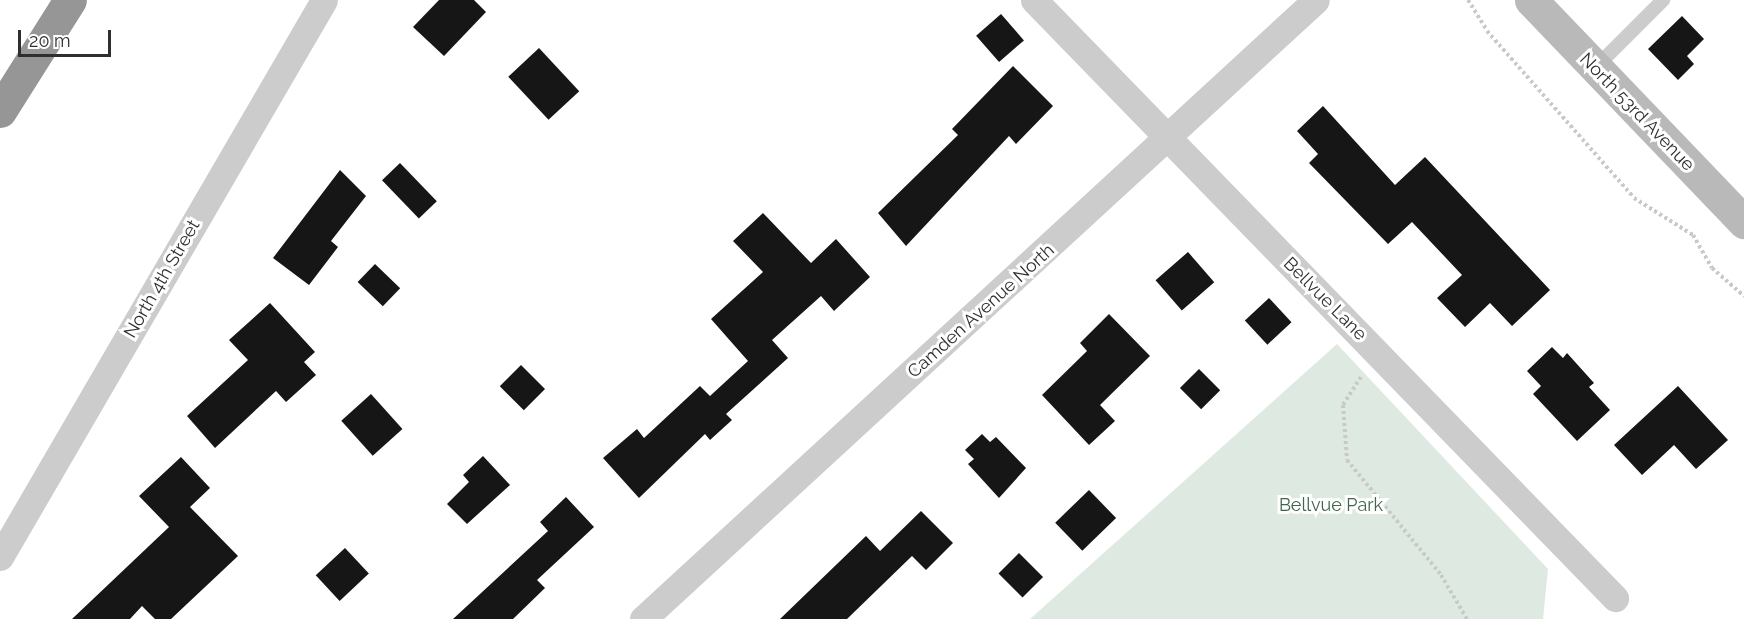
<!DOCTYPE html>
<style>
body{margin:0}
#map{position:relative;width:1744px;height:619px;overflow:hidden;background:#fff;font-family:Raleway,sans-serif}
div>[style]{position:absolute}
.green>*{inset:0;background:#deeae1}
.building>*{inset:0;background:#161616;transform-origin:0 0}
.path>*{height:4px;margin-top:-2px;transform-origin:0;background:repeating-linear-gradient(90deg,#c9c9c9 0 3px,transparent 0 6px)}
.lane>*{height:14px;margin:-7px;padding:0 7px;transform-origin:7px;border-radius:7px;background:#ccc}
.street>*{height:27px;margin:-13.5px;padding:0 13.5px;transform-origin:13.5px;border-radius:13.5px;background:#ccc}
.secondary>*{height:33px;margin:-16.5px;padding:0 16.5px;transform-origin:16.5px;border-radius:16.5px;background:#b9b9b9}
.highway>*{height:33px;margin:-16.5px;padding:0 16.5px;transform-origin:16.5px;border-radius:16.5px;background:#969696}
span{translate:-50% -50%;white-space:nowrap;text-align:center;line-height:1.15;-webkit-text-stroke:6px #fff;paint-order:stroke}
.street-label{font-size:18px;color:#2f2f2f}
.park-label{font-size:18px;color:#42654c}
.scale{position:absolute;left:18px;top:30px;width:93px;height:27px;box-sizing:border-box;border:3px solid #2f2f2f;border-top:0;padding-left:8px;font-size:18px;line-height:21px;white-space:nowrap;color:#2f2f2f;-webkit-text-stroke:4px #fff;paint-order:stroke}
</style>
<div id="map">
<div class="green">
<div style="clip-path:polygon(1337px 344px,1548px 569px,1543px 619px,1030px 619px)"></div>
</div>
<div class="building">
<div style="clip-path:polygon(439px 0,474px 0,486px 12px,444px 56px,413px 27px)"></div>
<div style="left:1001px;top:14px;width:35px;height:33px;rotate:49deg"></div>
<div style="clip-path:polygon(1682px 16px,1704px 39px,1687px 56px,1694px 64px,1678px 80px,1648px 49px)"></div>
<div style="left:539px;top:48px;width:59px;height:42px;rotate:47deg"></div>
<div style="clip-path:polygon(1013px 66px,1053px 106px,1016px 144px,1009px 136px,906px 246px,878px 213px,958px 135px,952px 129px)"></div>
<div style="clip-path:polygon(1323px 106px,1395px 185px,1425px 157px,1550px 290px,1512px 326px,1490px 303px,1465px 327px,1437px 298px,1462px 275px,1412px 222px,1388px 244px,1309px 163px,1318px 154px,1297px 131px)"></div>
<div style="left:400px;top:163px;width:53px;height:25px;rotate:46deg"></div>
<div style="clip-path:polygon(340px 170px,366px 196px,331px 241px,338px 247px,309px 285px,273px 258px)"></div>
<div style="clip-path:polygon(763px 213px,811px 263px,836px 239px,870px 277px,834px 311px,821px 296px,772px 340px,788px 358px,726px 414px,732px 420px,710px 440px,705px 434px,639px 498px,603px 458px,637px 429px,644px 438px,700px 386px,710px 396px,748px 361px,711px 319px,763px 272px,733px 241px)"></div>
<div style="left:1188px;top:252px;width:40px;height:43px;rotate:49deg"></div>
<div style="left:375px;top:264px;width:35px;height:25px;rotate:44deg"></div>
<div style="left:1269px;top:298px;width:33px;height:33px;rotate:47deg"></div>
<div style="clip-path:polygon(270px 303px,315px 352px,304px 362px,316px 375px,286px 402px,276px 391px,215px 448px,187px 416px,248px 360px,229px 340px)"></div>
<div style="clip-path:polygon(1109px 314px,1150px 356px,1100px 405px,1115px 421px,1089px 445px,1042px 395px,1087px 351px,1080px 343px)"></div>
<div style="clip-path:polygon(1552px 347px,1563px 358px,1567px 353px,1594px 383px,1589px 387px,1610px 410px,1577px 441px,1533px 394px,1541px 386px,1527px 371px)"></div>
<div style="left:521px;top:365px;width:34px;height:30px;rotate:45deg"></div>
<div style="left:1199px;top:369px;width:30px;height:27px;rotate:45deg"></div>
<div style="clip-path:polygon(1678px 386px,1728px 440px,1696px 469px,1674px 445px,1642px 475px,1614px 445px)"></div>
<div style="left:371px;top:394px;width:47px;height:40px;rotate:48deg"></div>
<div style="clip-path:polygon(982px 434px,990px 442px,996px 437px,1026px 468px,999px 498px,968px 464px,974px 459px,965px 450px)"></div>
<div style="clip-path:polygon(483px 456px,510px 485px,467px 524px,447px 504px,469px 482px,463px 475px)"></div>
<div style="clip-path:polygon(181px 457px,210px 488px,190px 507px,238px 556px,171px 619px,155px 619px,142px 606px,130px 619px,72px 619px,169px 527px,139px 496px)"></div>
<div style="left:1089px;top:490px;width:39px;height:47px;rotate:46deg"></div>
<div style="clip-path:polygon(566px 497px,594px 527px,537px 580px,545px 588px,513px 619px,453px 619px,548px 531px,540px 522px)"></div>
<div style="clip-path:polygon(921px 511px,953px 543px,926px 570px,912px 556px,847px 619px,780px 619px,866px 536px,880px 551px)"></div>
<div style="left:345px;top:548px;width:35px;height:40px;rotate:47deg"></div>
<div style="left:1019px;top:553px;width:34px;height:29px;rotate:45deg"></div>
</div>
<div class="path">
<div style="left:1468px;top:0;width:36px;rotate:58deg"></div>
<div style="left:1487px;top:31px;width:222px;rotate:48.6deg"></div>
<div style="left:1634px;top:198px;width:70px;rotate:32.1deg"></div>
<div style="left:1693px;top:235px;width:38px;rotate:60deg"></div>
<div style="left:1712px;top:268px;width:43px;rotate:41.2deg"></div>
<div style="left:1361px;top:377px;width:33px;rotate:123deg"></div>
<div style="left:1343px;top:405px;width:55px;rotate:85.8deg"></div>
<div style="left:1347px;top:460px;width:149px;rotate:50.7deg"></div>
<div style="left:1441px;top:575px;width:51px;rotate:59.4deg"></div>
</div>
<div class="lane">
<div style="left:1594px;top:69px;width:98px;rotate:-45deg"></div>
</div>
<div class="street">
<div style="left:1034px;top:0;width:834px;rotate:45.83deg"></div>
<div style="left:0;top:557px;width:644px;rotate:-59.81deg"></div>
<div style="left:643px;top:619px;width:914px;rotate:-42.61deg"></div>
</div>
<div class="secondary">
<div style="left:1531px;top:0;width:308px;rotate:46.2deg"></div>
</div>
<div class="highway">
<div style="left:0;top:111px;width:131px;rotate:-57.8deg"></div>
</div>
<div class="street-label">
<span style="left:1637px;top:112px;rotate:46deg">North 53rd Avenue</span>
<span style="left:162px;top:279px;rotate:-60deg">North 4th Street</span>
<span style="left:1325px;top:299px;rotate:45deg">Bellvue Lane</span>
<span style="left:981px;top:311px;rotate:-42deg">Camden Avenue North</span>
</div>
<div class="park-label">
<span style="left:1331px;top:505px">Bellvue Park</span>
</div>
<div class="scale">20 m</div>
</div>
